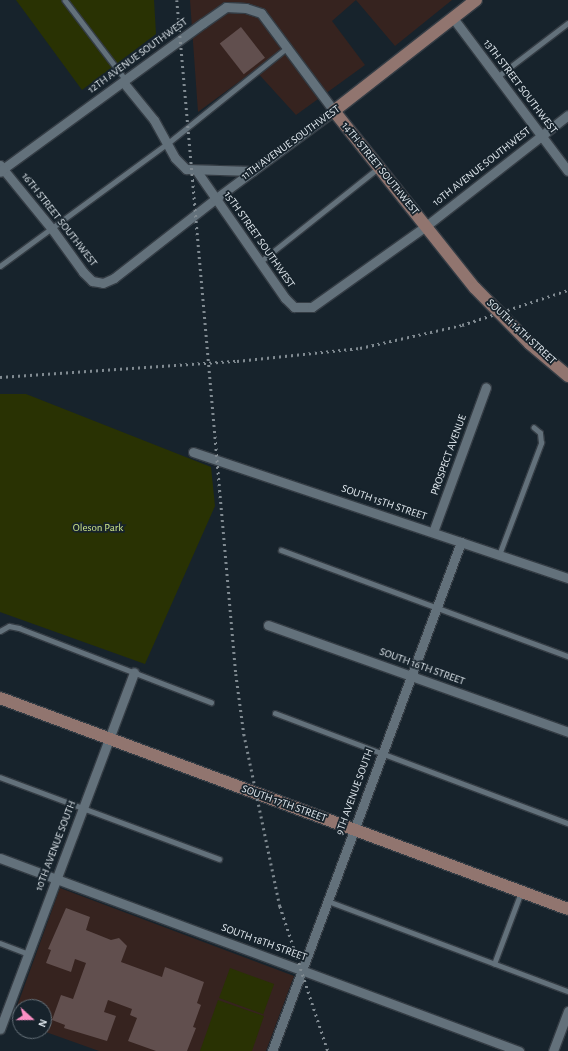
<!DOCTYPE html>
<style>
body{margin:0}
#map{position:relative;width:568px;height:1051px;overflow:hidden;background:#17232c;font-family:"Alegreya Sans",sans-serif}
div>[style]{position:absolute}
.education>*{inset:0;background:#36231f}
.green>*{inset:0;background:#293203;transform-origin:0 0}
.building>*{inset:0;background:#614f4e;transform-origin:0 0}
.roads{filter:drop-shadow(1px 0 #343c44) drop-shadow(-1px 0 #343c44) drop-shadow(0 1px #343c44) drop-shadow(0 -1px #343c44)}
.lane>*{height:4.5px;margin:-2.25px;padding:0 2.25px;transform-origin:2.25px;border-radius:2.25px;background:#63717b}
.street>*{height:9px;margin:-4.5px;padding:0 4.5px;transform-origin:4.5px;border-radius:4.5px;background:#63717b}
.secondary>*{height:12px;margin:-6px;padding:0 6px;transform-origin:6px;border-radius:6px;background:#91756f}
.rail>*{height:2.5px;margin-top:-1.25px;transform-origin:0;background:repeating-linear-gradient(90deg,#808a91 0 2px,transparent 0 6px)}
span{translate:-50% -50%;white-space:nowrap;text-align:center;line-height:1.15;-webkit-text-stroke:3.5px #17232c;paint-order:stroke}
.street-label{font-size:11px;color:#e0e8ee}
.park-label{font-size:11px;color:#cfe689}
.north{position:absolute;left:12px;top:999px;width:40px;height:40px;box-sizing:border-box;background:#17232c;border:1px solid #67727a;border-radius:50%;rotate:111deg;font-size:11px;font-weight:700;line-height:16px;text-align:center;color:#e0e8ee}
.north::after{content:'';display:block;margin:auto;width:14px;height:18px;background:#fb8fc4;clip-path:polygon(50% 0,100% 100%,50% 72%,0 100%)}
</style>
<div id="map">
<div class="education">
<div style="clip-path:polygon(190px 0,452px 0,395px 46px,356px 0,332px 21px,365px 65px,296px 115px,255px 70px,198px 112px)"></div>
<div style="clip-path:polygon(60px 888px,294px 976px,266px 1051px,99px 1051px,43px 1031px,44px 1007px,20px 1007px,20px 1023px,12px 1020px)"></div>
</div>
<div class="green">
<div style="clip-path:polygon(16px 0,154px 0,156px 34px,82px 90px)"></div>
<div style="clip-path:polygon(0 394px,26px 394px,211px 467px,215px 506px,145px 664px,0 612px)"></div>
<div style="left:230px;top:968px;width:47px;height:32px;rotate:20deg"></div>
<div style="clip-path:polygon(218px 1000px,264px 1016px,252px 1051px,200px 1051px)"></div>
</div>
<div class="building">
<div style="left:241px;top:27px;width:39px;height:27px;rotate:52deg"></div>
<div style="clip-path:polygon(66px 908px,90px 917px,86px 930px,111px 940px,119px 938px,127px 946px,121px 962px,162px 977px,165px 967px,204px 982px,197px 1003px,201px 1005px,193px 1027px,196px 1028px,187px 1051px,156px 1051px,128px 1041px,137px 1018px,130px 1015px,132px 1009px,108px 1000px,104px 1012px,116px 1016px,107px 1041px,64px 1028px,65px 1025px,52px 1020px,61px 995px,73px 999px,86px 963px,75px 959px,71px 972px,46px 963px,51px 950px,48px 949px)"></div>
</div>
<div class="roads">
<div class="lane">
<div style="left:65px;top:0;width:101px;rotate:52.7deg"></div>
<div style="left:497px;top:77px;width:89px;rotate:-37.3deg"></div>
<div style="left:260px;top:262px;width:151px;rotate:-38.5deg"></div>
<div style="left:0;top:266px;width:208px;rotate:-36.2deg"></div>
<div style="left:168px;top:143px;width:154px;rotate:-38.7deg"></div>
<div style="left:281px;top:550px;width:306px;rotate:20.3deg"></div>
<div style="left:499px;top:555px;width:120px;rotate:-69.4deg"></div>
<div style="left:541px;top:443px;width:10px;rotate:-96deg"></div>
<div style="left:540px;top:433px;width:8px;rotate:-140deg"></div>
<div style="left:0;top:631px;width:10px;rotate:-29deg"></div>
<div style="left:9px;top:626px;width:10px;rotate:11deg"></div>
<div style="left:19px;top:628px;width:206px;rotate:21.1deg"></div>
<div style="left:275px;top:713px;width:313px;rotate:20.6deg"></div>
<div style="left:0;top:777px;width:234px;rotate:20.5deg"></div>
<div style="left:328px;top:901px;width:256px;rotate:20.6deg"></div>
<div style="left:0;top:943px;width:30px;rotate:21deg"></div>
<div style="left:494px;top:964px;width:77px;rotate:-69.4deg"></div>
</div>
<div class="street">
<div style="left:453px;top:18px;width:191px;rotate:53.1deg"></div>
<div style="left:123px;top:82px;width:49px;rotate:50.8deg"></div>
<div style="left:154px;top:120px;width:43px;rotate:61.1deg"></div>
<div style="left:175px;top:158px;width:16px;rotate:45deg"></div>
<div style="left:186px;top:169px;width:67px;rotate:1.7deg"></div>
<div style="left:0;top:165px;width:5px;rotate:53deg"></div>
<div style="left:3px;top:169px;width:77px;rotate:50.8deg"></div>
<div style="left:52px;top:229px;width:53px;rotate:54.2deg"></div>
<div style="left:83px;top:272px;width:13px;rotate:45deg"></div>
<div style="left:92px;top:281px;width:11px;rotate:10deg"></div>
<div style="left:103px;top:283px;width:12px;rotate:-24deg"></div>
<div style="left:114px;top:278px;width:128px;rotate:-38deg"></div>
<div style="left:215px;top:199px;width:148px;rotate:-36.5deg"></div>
<div style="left:334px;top:111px;width:122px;rotate:-126.7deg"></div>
<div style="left:261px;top:13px;width:16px;rotate:-162deg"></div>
<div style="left:246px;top:8px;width:20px;rotate:-177deg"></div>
<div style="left:226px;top:7px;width:28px;rotate:145deg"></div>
<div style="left:203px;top:23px;width:248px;rotate:143.9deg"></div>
<div style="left:3px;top:169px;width:4px;rotate:135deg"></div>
<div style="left:196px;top:170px;width:156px;rotate:55.2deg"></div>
<div style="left:285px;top:298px;width:13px;rotate:45deg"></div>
<div style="left:294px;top:307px;width:18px"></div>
<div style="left:312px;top:307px;width:140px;rotate:-35.4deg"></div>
<div style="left:426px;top:226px;width:180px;rotate:-38deg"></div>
<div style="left:193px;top:452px;width:396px;rotate:18.6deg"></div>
<div style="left:433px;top:532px;width:154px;rotate:-69.9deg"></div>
<div style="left:268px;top:625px;width:319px;rotate:19.6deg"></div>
<div style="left:0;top:858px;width:554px;rotate:20.4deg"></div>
<div style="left:0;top:1029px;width:381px;rotate:-69.4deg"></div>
<div style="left:272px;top:1051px;width:543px;rotate:-69.63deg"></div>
<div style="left:553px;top:1051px;width:43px;rotate:-69.4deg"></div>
</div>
<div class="secondary">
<div style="left:476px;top:0;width:180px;rotate:142deg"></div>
<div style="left:334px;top:111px;width:226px;rotate:51.5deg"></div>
<div style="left:475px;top:288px;width:78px;rotate:45.5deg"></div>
<div style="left:530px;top:344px;width:50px;rotate:40.1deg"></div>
<div style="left:0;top:698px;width:606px;rotate:20.38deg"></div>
</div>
</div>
<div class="rail">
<div style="left:177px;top:0;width:677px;rotate:85deg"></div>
<div style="left:236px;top:674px;width:61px;rotate:82.4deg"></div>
<div style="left:244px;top:734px;width:176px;rotate:78.2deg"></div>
<div style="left:280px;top:906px;width:153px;rotate:71.7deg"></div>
<div style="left:0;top:377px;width:238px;rotate:-3.9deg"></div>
<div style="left:237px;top:361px;width:124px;rotate:-6deg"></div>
<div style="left:360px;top:348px;width:105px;rotate:-12.7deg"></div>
<div style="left:462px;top:325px;width:112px;rotate:-18.3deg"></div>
</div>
<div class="street-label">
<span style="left:138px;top:56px;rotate:-36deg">12TH AVENUE SOUTHWEST</span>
<span style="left:520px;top:87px;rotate:53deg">13TH STREET SOUTHWEST</span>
<span style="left:291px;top:143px;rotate:-36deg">11TH AVENUE SOUTHWEST</span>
<span style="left:482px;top:167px;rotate:-38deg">10TH AVENUE SOUTHWEST</span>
<span style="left:380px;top:169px;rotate:51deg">14TH STREET SOUTHWEST</span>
<span style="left:59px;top:220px;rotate:52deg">16TH STREET SOUTHWEST</span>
<span style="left:259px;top:240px;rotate:55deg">15TH STREET SOUTHWEST</span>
<span style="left:521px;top:332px;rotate:43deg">SOUTH 14TH STREET</span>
<span style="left:449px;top:455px;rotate:-70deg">PROSPECT AVENUE</span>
<span style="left:384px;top:503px;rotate:19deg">SOUTH 15TH STREET</span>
<span style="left:422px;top:667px;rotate:20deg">SOUTH 16TH STREET</span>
<span style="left:355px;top:792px;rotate:-70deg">9TH AVENUE SOUTH</span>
<span style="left:284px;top:804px;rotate:20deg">SOUTH 17TH STREET</span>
<span style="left:56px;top:846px;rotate:-69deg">10TH AVENUE SOUTH</span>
<span style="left:264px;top:943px;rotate:20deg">SOUTH 18TH STREET</span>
</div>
<div class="park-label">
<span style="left:98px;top:528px">Oleson Park</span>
</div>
<div class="north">N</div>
</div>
